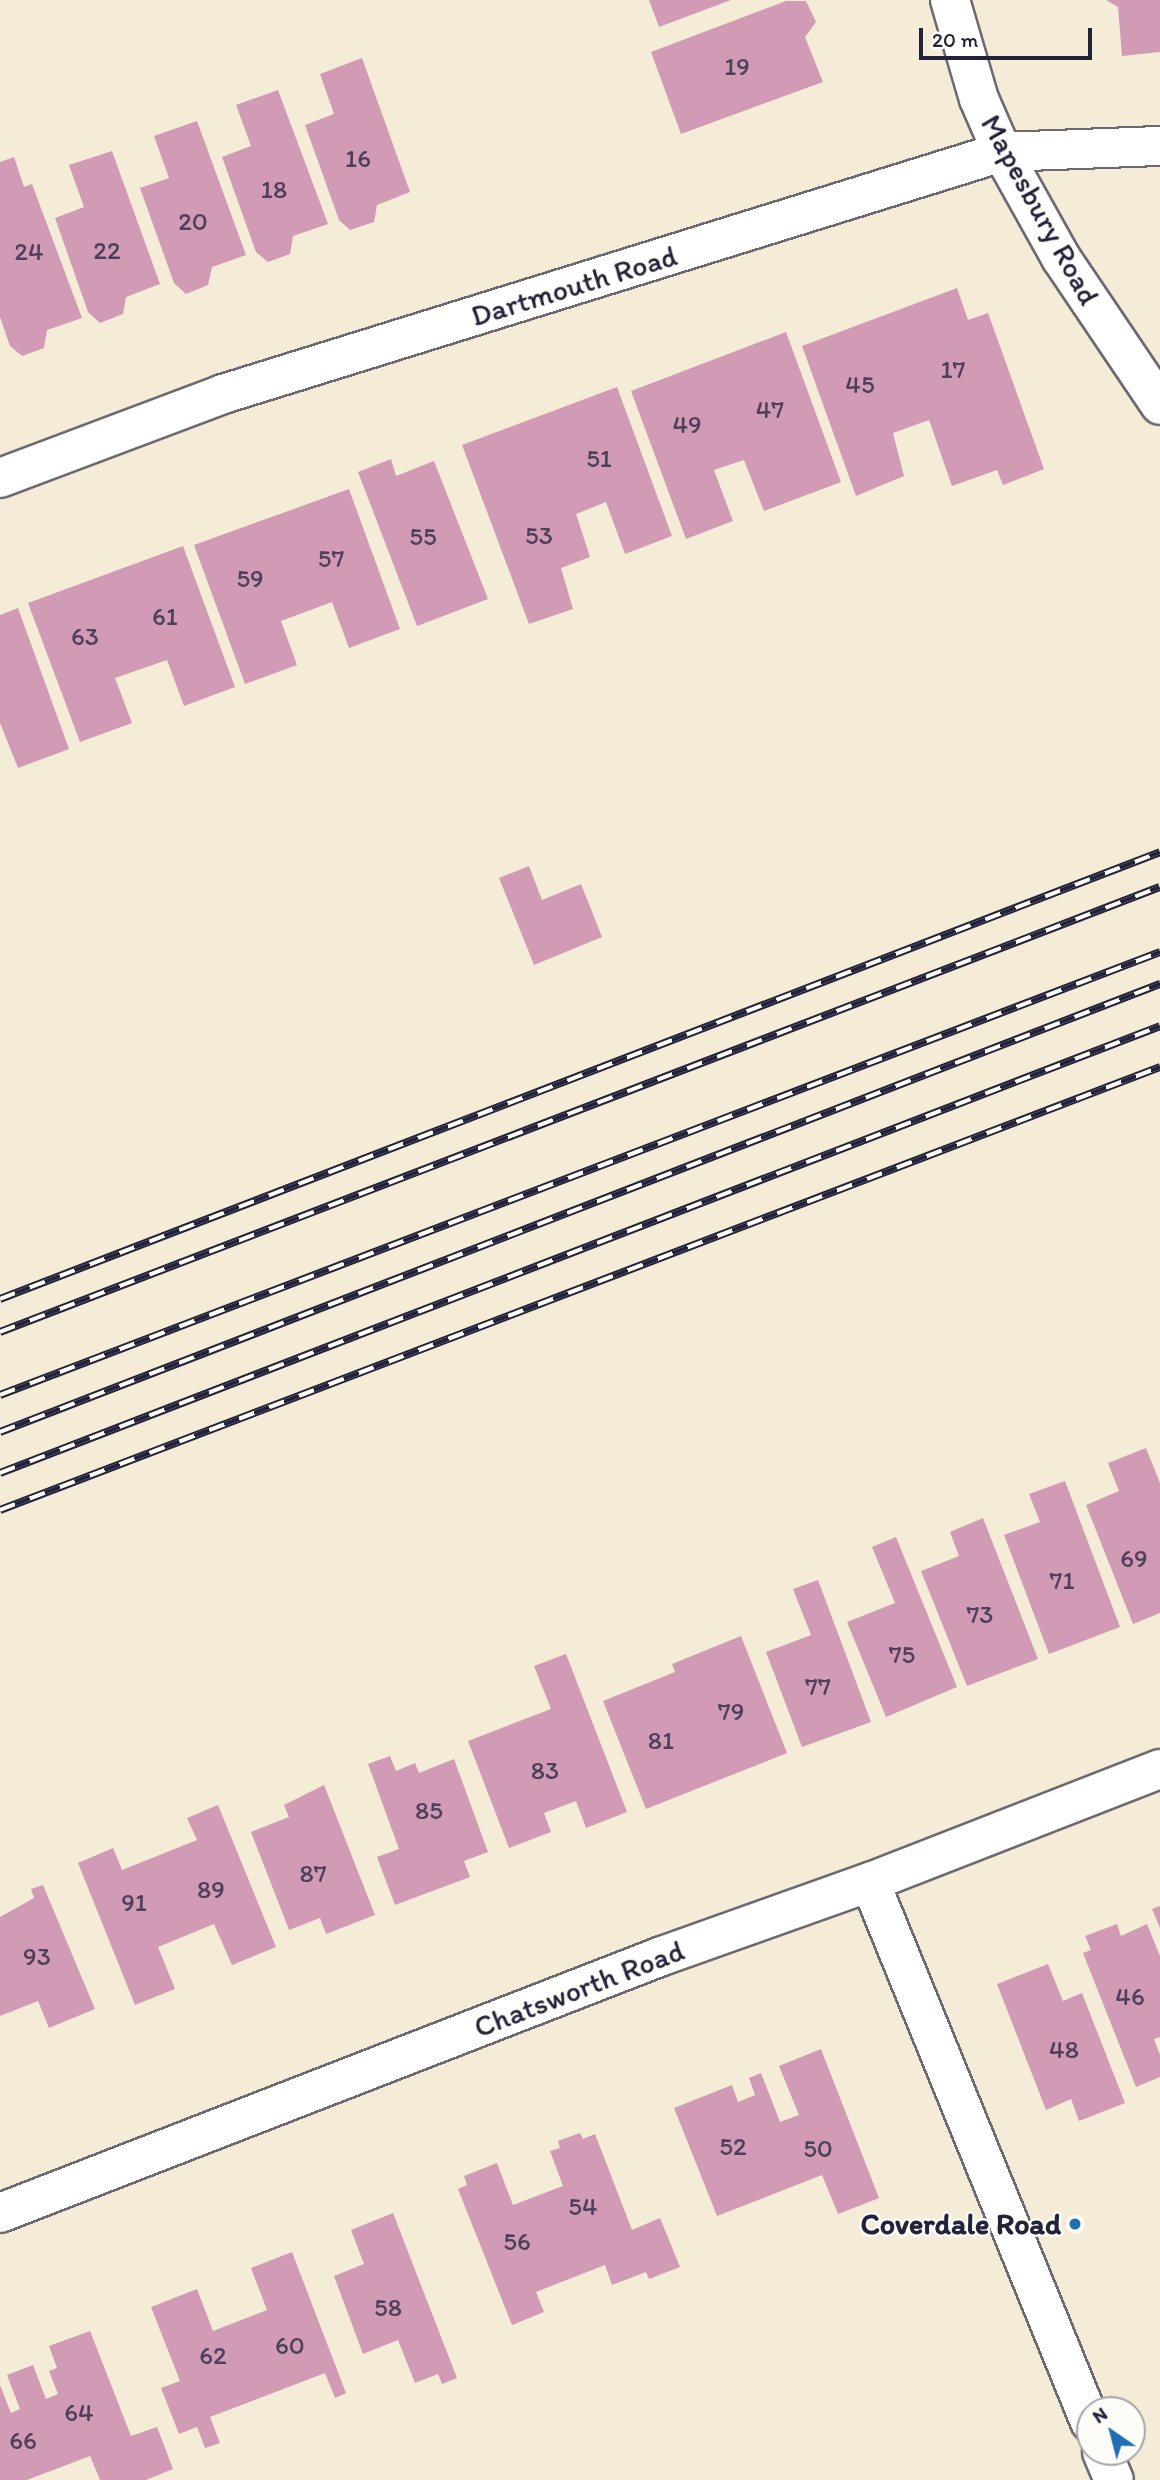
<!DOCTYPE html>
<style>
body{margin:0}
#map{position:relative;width:1160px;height:2480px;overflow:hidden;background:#f5ecd8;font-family:Itim,sans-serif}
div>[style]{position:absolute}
.building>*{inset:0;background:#d19bb5}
.roads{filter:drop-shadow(2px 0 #6c6972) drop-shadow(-2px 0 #6c6972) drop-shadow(0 2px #6c6972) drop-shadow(0 -2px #6c6972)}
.minor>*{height:38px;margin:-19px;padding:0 19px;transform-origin:19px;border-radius:19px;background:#fff}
.tertiary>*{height:38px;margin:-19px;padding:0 19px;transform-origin:19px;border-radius:19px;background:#fff}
.rail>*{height:8px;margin-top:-4px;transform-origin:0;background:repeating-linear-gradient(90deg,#fdfcf7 0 16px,#22223b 0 32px);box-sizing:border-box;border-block:2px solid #22223b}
.dots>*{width:19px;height:19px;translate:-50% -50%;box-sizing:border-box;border:4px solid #fdfcf7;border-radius:50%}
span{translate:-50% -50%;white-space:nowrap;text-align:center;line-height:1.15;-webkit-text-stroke:5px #fdfcf7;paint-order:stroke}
.number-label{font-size:26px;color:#4e405a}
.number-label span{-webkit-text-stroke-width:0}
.street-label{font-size:30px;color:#22223b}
.poi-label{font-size:30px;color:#22223b;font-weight:700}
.right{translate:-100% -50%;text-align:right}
.north{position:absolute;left:1076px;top:2396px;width:70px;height:70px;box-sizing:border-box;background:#fdfcf7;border:2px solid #a5a5ac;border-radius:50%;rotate:325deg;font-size:19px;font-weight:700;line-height:28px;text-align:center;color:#22223b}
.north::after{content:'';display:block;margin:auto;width:24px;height:32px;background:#1f6fb2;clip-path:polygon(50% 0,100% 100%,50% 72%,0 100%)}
.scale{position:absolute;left:919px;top:28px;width:173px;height:32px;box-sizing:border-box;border:4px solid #22223b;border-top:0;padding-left:9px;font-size:21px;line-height:24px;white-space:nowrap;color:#22223b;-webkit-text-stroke:5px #fdfcf7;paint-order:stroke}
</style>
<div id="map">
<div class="building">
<div style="clip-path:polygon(649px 0,731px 0,659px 27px)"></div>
<div style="clip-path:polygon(1106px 0,1160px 0,1160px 52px,1122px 56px,1118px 7px)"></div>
<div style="clip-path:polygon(786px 1px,806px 1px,816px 22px,805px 37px,823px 82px,681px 134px,651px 52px)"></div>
<div style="clip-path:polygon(362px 58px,410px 192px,377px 205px,374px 222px,350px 230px,339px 220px,305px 125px,334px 114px,320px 74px)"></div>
<div style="clip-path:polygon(278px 90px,328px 224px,293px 236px,290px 254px,268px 262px,256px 252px,222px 157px,251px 146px,236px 105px)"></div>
<div style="clip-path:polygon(197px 121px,246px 255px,212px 267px,208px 285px,186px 294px,174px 283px,140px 188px,169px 178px,154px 136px)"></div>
<div style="clip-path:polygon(112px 151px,160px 284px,126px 297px,123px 314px,100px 323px,88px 312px,55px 218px,84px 207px,69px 165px)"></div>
<div style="clip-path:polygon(14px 157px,24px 187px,32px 184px,82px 318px,47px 330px,44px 348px,22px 356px,10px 346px,0 317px,0 162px)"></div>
<div style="clip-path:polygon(957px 288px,968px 320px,988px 313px,1044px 469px,1003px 485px,997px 470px,952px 486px,929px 420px,893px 433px,904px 476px,856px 496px,802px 346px)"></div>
<div style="clip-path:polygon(786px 332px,841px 482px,764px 511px,744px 460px,714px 470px,733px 521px,686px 539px,631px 391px)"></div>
<div style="clip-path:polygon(617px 387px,672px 536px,625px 554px,606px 502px,576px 514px,590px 557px,561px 568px,573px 609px,529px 624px,462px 445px)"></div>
<div style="clip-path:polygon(391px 459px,396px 476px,434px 461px,488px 599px,417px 626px,358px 472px)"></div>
<div style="clip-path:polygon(349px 489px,400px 629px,349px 648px,332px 602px,281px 621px,297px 665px,245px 684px,194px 545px)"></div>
<div style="clip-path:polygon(183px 546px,235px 687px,184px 706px,167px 660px,115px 678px,132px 723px,80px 742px,28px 603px)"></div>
<div style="clip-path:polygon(18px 608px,69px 749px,18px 768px,0 723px,0 615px)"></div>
<div style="clip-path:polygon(529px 866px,542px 900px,581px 884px,602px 937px,534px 965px,499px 878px)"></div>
<div style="clip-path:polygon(1146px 1448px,1160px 1483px,1160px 1613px,1133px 1624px,1086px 1505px,1119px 1491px,1108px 1463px)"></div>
<div style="clip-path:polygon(1065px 1481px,1120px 1627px,1049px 1654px,1004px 1535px,1040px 1522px,1029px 1494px)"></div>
<div style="clip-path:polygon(983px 1518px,1038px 1659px,967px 1686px,921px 1571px,959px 1556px,950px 1532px)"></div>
<div style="clip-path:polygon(896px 1537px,957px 1687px,886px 1717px,847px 1622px,895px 1603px,872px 1547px)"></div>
<div style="clip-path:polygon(818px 1580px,871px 1722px,802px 1747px,766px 1652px,811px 1635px,793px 1589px)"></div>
<div style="clip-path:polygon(741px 1636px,787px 1753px,646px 1809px,603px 1701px,675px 1672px,672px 1664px)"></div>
<div style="clip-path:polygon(566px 1654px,627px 1812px,586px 1828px,576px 1801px,544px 1813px,551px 1832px,509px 1848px,468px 1741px,551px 1709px,534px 1666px)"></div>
<div style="clip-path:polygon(390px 1756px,396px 1771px,415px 1763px,419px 1773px,454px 1759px,488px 1852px,464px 1861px,470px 1877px,395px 1905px,377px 1857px,399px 1849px,368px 1764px)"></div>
<div style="clip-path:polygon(324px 1785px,375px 1915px,326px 1934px,320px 1918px,289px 1930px,251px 1832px,289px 1817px,284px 1805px)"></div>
<div style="clip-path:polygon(218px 1805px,276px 1947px,232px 1965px,214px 1924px,158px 1947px,175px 1989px,135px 2005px,78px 1863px,113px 1848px,122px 1870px,197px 1840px,187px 1818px)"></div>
<div style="clip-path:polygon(43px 1885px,95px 2009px,49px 2028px,38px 2001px,0 2016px,0 1917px,34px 1898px,31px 1889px)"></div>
<div style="clip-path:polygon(1160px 1906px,1160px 1928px,1152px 1909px)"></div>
<div style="clip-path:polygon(1117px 1924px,1121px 1936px,1147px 1924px,1160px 1956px,1160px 2037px,1154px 2039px,1160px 2055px,1160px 2077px,1136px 2087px,1083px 1953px,1091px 1950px,1085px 1936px)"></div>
<div style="clip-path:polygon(1048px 1964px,1063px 2001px,1082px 1993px,1125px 2103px,1079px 2121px,1071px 2099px,1046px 2110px,997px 1984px)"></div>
<div style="clip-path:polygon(821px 2049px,879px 2198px,838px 2214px,822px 2175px,717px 2216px,674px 2108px,732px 2085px,738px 2102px,755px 2095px,749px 2078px,761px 2073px,780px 2122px,799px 2115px,779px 2066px)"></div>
<div style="clip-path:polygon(580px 2133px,583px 2139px,595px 2134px,632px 2230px,660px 2218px,680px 2267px,649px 2279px,646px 2272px,612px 2285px,605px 2265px,536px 2292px,544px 2312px,512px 2325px,458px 2189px,467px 2185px,464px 2176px,497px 2163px,513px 2205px,563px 2186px,550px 2151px,560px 2148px,558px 2141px)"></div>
<div style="clip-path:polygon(393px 2213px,457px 2378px,442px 2384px,438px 2374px,415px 2383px,398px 2340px,363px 2354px,334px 2276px,364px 2264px,351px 2230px)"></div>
<div style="clip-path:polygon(292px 2252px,346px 2393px,335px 2398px,325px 2373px,210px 2417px,220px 2443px,205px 2448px,197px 2427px,179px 2434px,161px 2388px,180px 2381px,151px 2307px,197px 2289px,213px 2331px,267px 2310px,251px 2268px)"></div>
<div style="clip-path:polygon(90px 2331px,131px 2436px,157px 2427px,173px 2469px,146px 2480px,100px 2480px,90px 2456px,27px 2480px,0 2480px,0 2385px,11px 2413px,20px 2409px,7px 2375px,33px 2365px,46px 2399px,58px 2394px,49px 2371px,57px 2368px,49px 2346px)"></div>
</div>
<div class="roads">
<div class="minor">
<div style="left:0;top:478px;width:238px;rotate:-20.6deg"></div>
<div style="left:223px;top:394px;width:816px;rotate:-17.26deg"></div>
<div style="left:1002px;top:152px;width:158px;rotate:-2.2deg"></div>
<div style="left:870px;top:1882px;width:583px;rotate:67.83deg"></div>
<div style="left:0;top:2213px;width:710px;rotate:-21.22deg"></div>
<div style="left:662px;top:1956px;width:221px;rotate:-19.6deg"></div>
<div style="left:870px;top:1882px;width:311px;rotate:-21.3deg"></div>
<div style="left:1102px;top:2452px;width:30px;rotate:67deg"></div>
</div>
<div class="tertiary">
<div style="left:950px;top:0;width:103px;rotate:73.7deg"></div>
<div style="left:979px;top:99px;width:58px;rotate:66.5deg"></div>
<div style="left:1002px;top:152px;width:121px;rotate:60.9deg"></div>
<div style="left:1061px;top:258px;width:177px;rotate:56deg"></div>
</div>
</div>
<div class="rail">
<div style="left:0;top:1299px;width:1243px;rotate:-21.07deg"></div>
<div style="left:0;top:1332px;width:1242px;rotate:-20.99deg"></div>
<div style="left:0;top:1395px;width:1242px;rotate:-20.9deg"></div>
<div style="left:0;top:1432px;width:1244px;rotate:-21.12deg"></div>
<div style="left:0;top:1473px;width:1243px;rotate:-21.07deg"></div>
<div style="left:0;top:1510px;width:1242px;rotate:-20.9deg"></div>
</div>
<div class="dots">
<div style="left:1075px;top:2224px;background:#1f6fb2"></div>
</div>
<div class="number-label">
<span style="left:737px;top:67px">19</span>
<span style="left:358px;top:159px">16</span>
<span style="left:274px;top:190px">18</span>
<span style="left:193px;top:222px">20</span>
<span style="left:107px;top:251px">22</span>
<span style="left:29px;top:252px">24</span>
<span style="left:953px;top:370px">17</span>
<span style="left:860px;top:385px">45</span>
<span style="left:770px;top:410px">47</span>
<span style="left:687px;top:425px">49</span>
<span style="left:599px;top:459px">51</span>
<span style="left:539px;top:536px">53</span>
<span style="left:423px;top:537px">55</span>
<span style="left:331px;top:559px">57</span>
<span style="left:250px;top:579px">59</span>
<span style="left:165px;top:617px">61</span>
<span style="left:85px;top:637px">63</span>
<span style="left:1134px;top:1559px">69</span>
<span style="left:1062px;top:1581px">71</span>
<span style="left:980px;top:1615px">73</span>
<span style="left:902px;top:1655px">75</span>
<span style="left:818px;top:1687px">77</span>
<span style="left:731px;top:1712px">79</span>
<span style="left:661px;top:1741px">81</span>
<span style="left:545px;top:1771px">83</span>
<span style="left:429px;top:1811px">85</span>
<span style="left:313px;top:1874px">87</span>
<span style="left:211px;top:1890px">89</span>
<span style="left:134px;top:1903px">91</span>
<span style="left:37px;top:1957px">93</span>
<span style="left:1130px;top:1997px">46</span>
<span style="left:1064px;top:2050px">48</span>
<span style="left:733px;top:2147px">52</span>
<span style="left:818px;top:2149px">50</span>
<span style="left:583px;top:2207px">54</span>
<span style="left:517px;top:2242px">56</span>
<span style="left:388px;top:2308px">58</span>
<span style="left:290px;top:2346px">60</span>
<span style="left:213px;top:2356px">62</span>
<span style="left:79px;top:2413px">64</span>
<span style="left:23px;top:2441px">66</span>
</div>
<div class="street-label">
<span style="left:1040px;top:210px;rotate:61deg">Mapesbury Road</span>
<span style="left:574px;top:286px;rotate:-17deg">Dartmouth Road</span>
<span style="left:579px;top:1989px;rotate:-21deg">Chatsworth Road</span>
</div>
<div class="poi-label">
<span class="right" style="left:1061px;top:2224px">Coverdale Road</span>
</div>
<div class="north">N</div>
<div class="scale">20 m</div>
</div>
